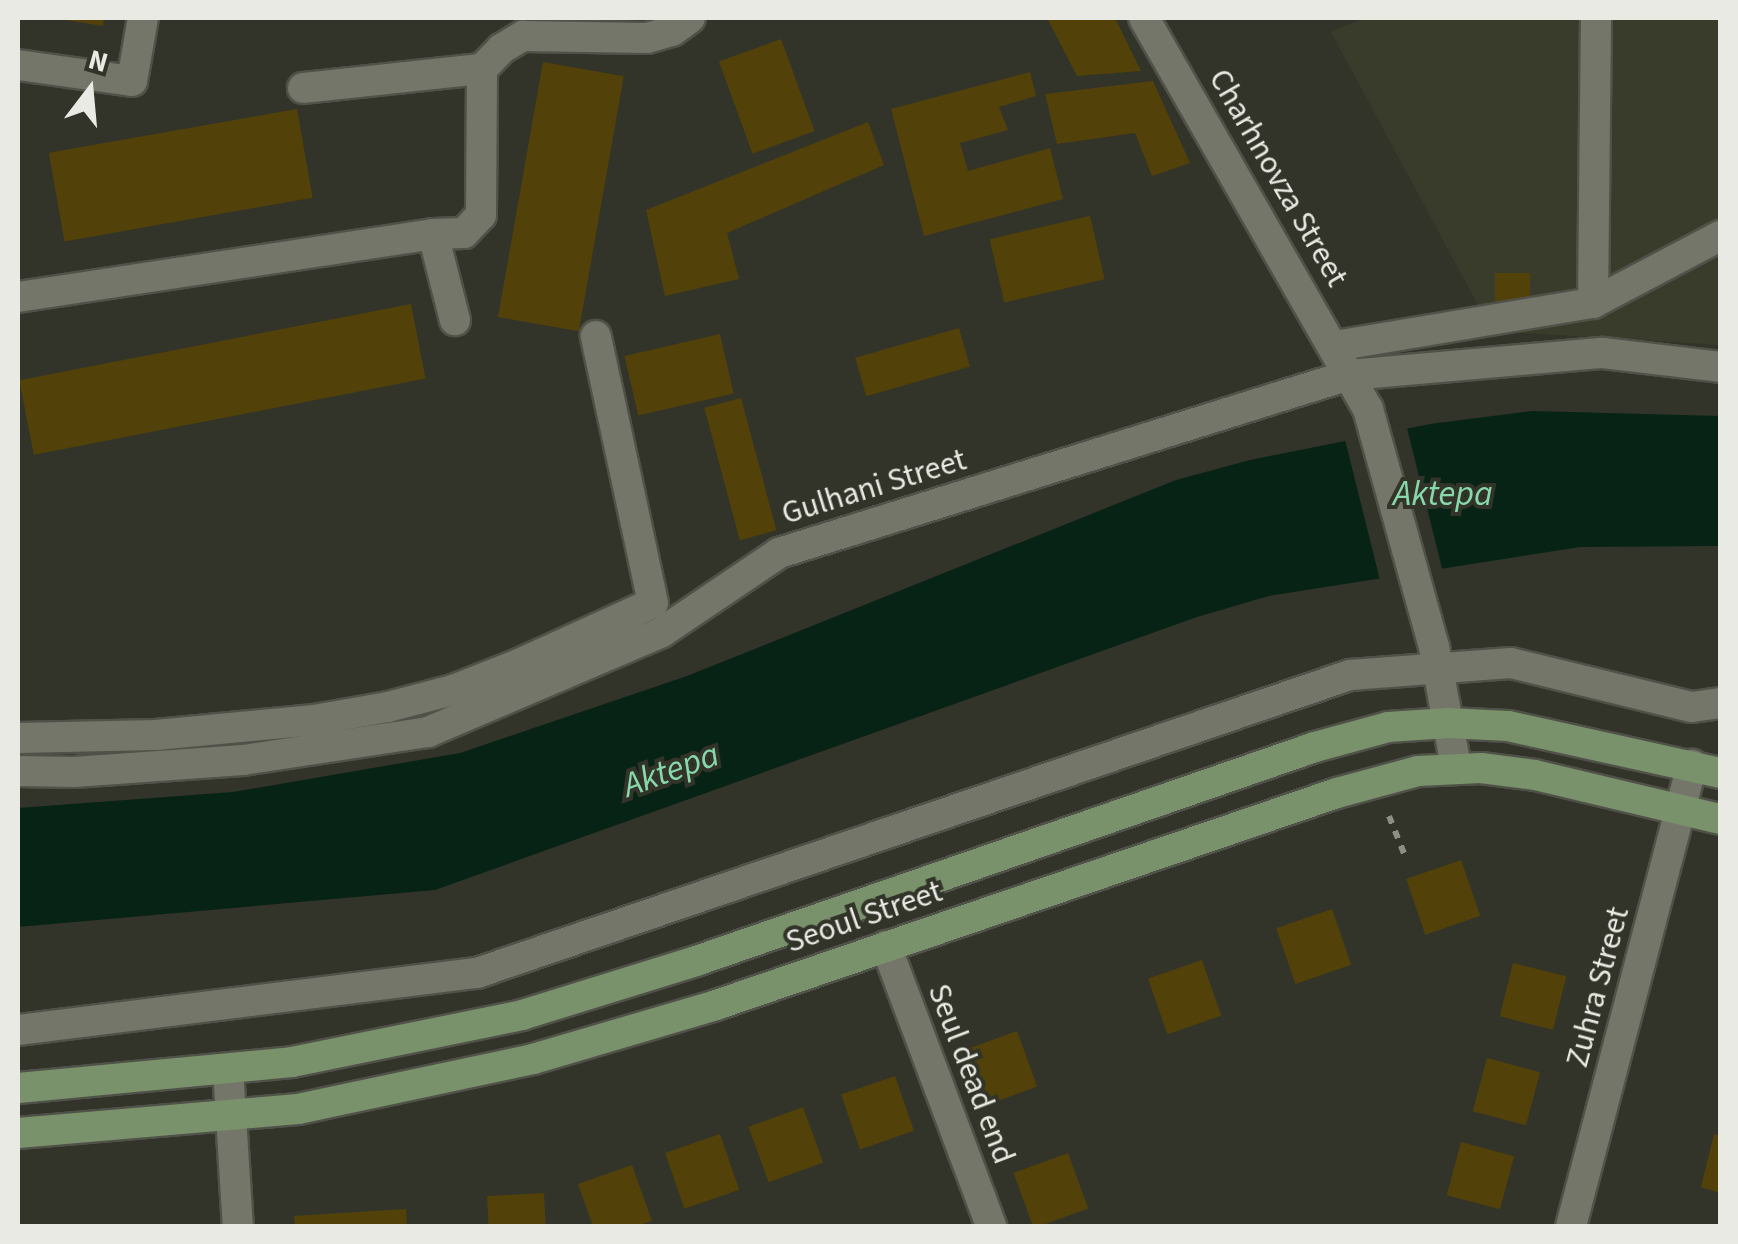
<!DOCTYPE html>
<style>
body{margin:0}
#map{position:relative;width:1738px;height:1244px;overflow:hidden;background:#323429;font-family:"Source Sans 3",sans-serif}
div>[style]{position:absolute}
.built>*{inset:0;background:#393c2b}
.water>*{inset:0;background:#072315}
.pier>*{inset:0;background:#323429;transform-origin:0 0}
.building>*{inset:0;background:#524209;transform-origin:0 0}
.path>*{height:6px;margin-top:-3px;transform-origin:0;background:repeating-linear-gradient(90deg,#8d8f86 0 8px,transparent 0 16px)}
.roads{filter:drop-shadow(2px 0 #505148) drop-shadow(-2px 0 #505148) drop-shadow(0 2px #505148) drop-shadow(0 -2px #505148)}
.minor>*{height:30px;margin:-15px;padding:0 15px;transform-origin:15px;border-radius:15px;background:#74766a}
.major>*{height:30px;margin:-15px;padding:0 15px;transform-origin:15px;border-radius:15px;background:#79926b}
span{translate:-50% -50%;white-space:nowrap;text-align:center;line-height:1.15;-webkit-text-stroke:8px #323429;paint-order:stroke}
.street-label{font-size:32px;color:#e8eae3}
.water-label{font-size:35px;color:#87d9ab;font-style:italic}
.frame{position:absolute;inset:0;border:20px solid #e8eae3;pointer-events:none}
.north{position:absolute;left:40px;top:40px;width:100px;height:100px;-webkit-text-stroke:8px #323429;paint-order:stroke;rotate:16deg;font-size:28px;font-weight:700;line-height:40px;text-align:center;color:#e8eae3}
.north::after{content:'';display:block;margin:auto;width:35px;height:45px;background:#e8eae3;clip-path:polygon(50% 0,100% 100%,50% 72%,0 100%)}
</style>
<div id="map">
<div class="built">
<div style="clip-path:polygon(1365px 18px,1720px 18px,1720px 345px,1522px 333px,1484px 316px,1331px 32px)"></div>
</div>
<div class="water">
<div style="clip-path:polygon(1532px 411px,1720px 416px,1720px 546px,1580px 547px,1269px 596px,1197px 617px,435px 890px,18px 927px,18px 808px,233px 792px,460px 753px,687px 676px,1176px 480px,1250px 460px,1430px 424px)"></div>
</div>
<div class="pier">
<div style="left:1406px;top:424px;width:152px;height:63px;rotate:76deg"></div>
</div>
<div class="building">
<div style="clip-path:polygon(53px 18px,104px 18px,103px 26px)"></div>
<div style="clip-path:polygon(1047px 18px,1115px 18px,1141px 71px,1077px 76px)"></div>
<div style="left:781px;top:39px;width:98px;height:66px;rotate:70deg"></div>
<div style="left:543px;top:62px;width:82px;height:259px;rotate:10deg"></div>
<div style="clip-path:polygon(1030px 72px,1036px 96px,999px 107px,1008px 130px,960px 143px,968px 171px,1050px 148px,1063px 199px,924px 236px,891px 109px)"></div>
<div style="clip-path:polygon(1153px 81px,1190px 163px,1152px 176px,1135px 133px,1057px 144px,1045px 94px)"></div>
<div style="left:297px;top:109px;width:90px;height:252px;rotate:80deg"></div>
<div style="clip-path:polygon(868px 122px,884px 165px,727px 233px,739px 279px,665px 296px,646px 210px)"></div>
<div style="left:1090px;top:216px;width:65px;height:103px;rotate:77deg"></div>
<div style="left:1495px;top:273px;width:35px;height:28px"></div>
<div style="left:411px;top:304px;width:76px;height:399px;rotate:79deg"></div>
<div style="left:959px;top:328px;width:40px;height:108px;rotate:74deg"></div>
<div style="left:720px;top:334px;width:61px;height:98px;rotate:77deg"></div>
<div style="left:741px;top:398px;width:137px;height:38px;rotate:75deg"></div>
<div style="left:1461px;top:860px;width:59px;height:58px;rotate:71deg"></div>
<div style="left:1332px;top:909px;width:59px;height:59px;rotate:71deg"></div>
<div style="left:1202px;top:960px;width:59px;height:57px;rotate:71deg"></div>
<div style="left:1513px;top:963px;width:55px;height:55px;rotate:14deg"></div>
<div style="left:1017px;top:1031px;width:59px;height:57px;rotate:70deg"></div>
<div style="left:1487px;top:1058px;width:55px;height:55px;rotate:15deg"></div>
<div style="left:895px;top:1076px;width:58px;height:57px;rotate:71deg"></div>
<div style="left:803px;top:1107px;width:59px;height:58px;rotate:70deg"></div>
<div style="left:720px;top:1134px;width:59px;height:58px;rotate:71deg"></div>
<div style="clip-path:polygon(1714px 1134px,1720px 1136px,1720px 1193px,1701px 1187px)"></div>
<div style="left:1461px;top:1142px;width:55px;height:55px;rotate:15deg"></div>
<div style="left:1068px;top:1153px;width:59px;height:58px;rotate:70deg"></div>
<div style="clip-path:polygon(632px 1165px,652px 1221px,636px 1226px,593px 1226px,578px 1184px)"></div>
<div style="left:544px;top:1193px;width:33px;height:57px;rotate:87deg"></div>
<div style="clip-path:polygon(406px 1209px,407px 1226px,295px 1226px,294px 1216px)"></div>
</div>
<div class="path">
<div style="left:1389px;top:816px;width:43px;rotate:68.2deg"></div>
</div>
<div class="roads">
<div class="minor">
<div style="left:1144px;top:18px;width:451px;rotate:60.2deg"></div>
<div style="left:1368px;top:409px;width:247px;rotate:74.5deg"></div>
<div style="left:1434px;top:647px;width:122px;rotate:79.6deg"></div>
<div style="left:18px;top:65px;width:115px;rotate:8deg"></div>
<div style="left:132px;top:81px;width:64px;rotate:-80.1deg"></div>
<div style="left:303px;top:88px;width:180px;rotate:-6.1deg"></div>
<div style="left:433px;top:234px;width:31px;rotate:-2deg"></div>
<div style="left:464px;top:233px;width:25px;rotate:-47deg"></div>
<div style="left:481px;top:215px;width:146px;rotate:-89.6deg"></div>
<div style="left:482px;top:69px;width:28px;rotate:-46deg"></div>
<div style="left:501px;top:49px;width:26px;rotate:-31deg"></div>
<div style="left:523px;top:36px;width:124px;rotate:0.9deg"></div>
<div style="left:647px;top:38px;width:26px;rotate:-16deg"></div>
<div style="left:672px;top:31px;width:22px;rotate:-36deg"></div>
<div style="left:18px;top:297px;width:420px;rotate:-8.6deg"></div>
<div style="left:433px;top:234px;width:89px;rotate:75.7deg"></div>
<div style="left:1593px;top:303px;width:144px;rotate:-27.8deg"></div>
<div style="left:1335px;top:346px;width:262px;rotate:-9.5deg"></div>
<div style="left:1593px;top:303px;width:285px;rotate:-89.4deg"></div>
<div style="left:18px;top:738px;width:138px;rotate:-1.2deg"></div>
<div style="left:156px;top:735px;width:159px;rotate:-5.4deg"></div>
<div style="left:314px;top:720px;width:75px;rotate:-10deg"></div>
<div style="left:388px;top:707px;width:67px;rotate:-14.7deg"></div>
<div style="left:453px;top:690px;width:71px;rotate:-21.5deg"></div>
<div style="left:519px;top:664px;width:147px;rotate:-24.5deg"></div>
<div style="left:653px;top:603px;width:273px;rotate:-102.1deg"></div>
<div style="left:18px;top:771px;width:56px;rotate:1deg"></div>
<div style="left:74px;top:772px;width:169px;rotate:-4.1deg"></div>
<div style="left:243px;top:760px;width:187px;rotate:-8.6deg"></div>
<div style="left:428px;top:732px;width:254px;rotate:-23.1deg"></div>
<div style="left:662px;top:632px;width:141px;rotate:-34deg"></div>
<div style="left:779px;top:553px;width:597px;rotate:-17.34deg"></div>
<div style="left:1349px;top:375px;width:255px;rotate:-5deg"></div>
<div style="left:1603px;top:353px;width:118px;rotate:6.8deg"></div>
<div style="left:886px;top:946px;width:299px;rotate:69.4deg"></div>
<div style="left:18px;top:1030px;width:463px;rotate:-7.1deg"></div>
<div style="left:477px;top:973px;width:922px;rotate:-18.85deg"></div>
<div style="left:1350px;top:675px;width:161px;rotate:-4.3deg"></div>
<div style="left:1511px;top:663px;width:186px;rotate:13.7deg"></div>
<div style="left:1692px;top:707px;width:28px;rotate:-8deg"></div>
<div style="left:228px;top:1069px;width:157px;rotate:86.4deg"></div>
<div style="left:1571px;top:1226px;width:477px;rotate:-75.3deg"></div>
</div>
<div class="major">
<div style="left:18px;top:1088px;width:275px;rotate:-5.4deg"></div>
<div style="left:292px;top:1062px;width:235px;rotate:-11.5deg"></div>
<div style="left:522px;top:1015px;width:182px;rotate:-17.2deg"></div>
<div style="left:696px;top:961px;width:655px;rotate:-19.07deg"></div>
<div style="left:1315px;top:747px;width:76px;rotate:-15.3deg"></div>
<div style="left:1388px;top:727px;width:60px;rotate:-3.8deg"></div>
<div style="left:1448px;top:723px;width:60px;rotate:2.9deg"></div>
<div style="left:1508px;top:726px;width:217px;rotate:12.5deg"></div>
<div style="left:18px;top:1133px;width:281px;rotate:-4.9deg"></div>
<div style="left:298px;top:1109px;width:240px;rotate:-12deg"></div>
<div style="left:533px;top:1059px;width:191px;rotate:-16.4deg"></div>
<div style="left:716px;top:1005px;width:656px;rotate:-18.85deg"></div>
<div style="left:1337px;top:793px;width:84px;rotate:-15.2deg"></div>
<div style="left:1418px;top:771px;width:63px;rotate:-2.7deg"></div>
<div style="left:1481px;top:768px;width:54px;rotate:7.4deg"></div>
<div style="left:1535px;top:775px;width:190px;rotate:13.4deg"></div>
</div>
</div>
<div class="street-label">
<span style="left:1278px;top:178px;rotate:60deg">Charhnovza Street</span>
<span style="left:874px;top:487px;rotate:-17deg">Gulhani Street</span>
<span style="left:864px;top:917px;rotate:-19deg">Seoul Street</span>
<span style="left:1598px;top:987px;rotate:-75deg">Zuhra Street</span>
<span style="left:971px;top:1074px;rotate:69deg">Seul dead end</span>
</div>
<div class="water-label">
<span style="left:1443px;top:494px">Aktepa</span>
<span style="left:671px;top:770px;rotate:-20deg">Aktepa</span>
</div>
<div class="frame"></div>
<div class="north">N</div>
</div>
